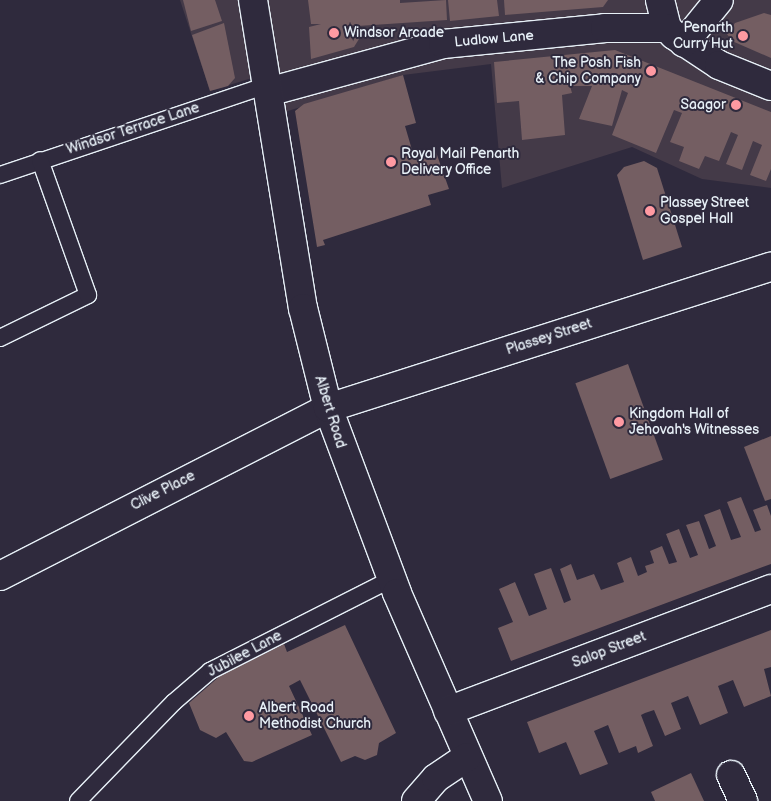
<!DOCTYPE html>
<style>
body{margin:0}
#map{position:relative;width:771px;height:801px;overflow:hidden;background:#2f2a3d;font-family:"Balsamiq Sans",sans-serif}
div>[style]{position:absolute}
.built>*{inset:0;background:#443a48}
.building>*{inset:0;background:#745e62;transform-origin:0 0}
.roads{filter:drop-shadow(1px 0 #e8f1f8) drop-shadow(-1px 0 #e8f1f8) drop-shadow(0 1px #e8f1f8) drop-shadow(0 -1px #e8f1f8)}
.lane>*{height:16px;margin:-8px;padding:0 8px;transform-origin:8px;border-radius:8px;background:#2f2a3d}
.street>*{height:28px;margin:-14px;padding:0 14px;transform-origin:14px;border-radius:14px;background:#2f2a3d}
.secondary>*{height:28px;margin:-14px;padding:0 14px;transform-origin:14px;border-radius:14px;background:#2f2a3d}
.dots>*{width:14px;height:14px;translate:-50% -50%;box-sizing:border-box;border:2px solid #2f2a3d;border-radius:50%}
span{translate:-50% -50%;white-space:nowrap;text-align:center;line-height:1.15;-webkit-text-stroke:4px #2f2a3d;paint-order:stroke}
.poi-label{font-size:14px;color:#e8f1f8}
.right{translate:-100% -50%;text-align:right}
.left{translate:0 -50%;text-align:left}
.street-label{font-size:14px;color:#e8f1f8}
</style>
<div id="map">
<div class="built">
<div style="clip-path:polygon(180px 0,771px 0,771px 188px,702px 179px,632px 147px,502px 188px,491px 64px,403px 75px,272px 116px,265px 74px,210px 91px)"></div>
</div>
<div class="building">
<div style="clip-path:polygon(183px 0,215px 0,222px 21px,191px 31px)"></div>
<div style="clip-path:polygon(308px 0,400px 0,400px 3px,446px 0,447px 20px,358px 26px,359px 39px,354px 47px,311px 59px,309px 27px,321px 24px,311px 24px)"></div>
<div style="clip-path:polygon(448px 0,497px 0,499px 16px,450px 21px)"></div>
<div style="clip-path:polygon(504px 0,608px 0,603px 7px,505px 15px)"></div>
<div style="clip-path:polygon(764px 13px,771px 15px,771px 58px,732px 41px,727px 34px,735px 23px)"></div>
<div style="clip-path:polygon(224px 23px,235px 78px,228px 86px,210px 91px,192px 35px)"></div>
<div style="clip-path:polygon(615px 50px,771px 112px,771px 169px,766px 181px,750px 175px,762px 145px,753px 141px,742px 170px,726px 164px,738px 135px,731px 132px,719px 161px,705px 156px,699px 169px,679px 161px,684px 147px,670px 142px,682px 113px,674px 110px,656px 153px,612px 135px,628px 93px,622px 90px,612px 126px,579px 119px,592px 86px,570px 86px,572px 93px,562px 95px,565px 135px,522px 140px,519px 101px,497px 103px,494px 62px)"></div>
<div style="clip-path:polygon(403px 75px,416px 123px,405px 126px,415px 160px,436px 152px,449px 189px,428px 195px,431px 205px,323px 240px,325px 245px,317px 247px,295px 111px,304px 104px)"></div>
<div style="clip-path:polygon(644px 161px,657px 168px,682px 247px,643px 260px,617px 175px,624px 167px)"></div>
<div style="left:628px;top:364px;width:102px;height:56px;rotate:70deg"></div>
<div style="clip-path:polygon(771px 436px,771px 499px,765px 501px,744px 447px)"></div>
<div style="clip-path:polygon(741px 497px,755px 532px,761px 530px,753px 510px,767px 505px,771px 516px,771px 564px,511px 661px,498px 628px,513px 622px,499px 589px,515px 582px,529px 616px,547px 609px,534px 574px,551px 568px,564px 603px,571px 600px,560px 569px,571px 564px,577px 580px,594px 574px,601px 590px,624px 582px,617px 563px,631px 557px,638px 576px,647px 572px,645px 566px,654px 563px,650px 551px,662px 546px,669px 564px,677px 562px,666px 534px,679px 529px,690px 558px,698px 555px,686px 525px,699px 521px,709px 549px,716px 546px,704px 515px,720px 509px,731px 540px,741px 537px,727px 502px)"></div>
<div style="clip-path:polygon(345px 625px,396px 733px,379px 743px,377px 755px,365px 760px,355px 756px,341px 762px,300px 680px,289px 686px,312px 735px,252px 762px,244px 761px,226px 732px,216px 738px,200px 730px,189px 703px,221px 675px,284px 644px,287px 652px)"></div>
<div style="clip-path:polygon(771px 630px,771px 667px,764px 669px,771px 696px,744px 707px,733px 680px,718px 686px,728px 713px,700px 725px,688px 696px,671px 703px,681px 729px,665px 736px,654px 710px,645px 713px,641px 715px,653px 746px,638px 753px,636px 746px,619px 753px,608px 725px,594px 731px,608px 764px,580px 775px,566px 742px,539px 753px,527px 722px)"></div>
<div style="clip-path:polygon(691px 773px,704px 801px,655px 801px,651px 792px)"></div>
</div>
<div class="roads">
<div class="lane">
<div style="left:0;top:175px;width:282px;rotate:-18.6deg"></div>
<div style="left:0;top:338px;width:98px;rotate:-26deg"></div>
<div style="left:88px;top:295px;width:143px;rotate:-109.6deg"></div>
<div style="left:78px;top:801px;width:138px;rotate:-45.9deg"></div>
<div style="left:174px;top:702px;width:48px;rotate:-40.7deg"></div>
<div style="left:210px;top:671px;width:203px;rotate:-26.9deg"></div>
</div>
<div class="street">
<div style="left:660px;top:0;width:29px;rotate:76deg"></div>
<div style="left:667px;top:28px;width:10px;rotate:45deg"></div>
<div style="left:674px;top:35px;width:54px;rotate:33.7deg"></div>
<div style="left:719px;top:65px;width:56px;rotate:22deg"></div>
<div style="left:684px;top:43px;width:55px;rotate:-50.9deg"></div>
<div style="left:268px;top:92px;width:181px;rotate:-15.3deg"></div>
<div style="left:443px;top:44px;width:163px;rotate:-5.6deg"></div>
<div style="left:605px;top:28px;width:62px"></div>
<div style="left:0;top:576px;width:369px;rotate:-27.1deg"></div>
<div style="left:328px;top:408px;width:197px;rotate:69.5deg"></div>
<div style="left:397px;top:593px;width:227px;rotate:66.4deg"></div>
<div style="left:448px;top:711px;width:345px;rotate:-20.7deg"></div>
<div style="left:731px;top:775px;width:29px;rotate:65deg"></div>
<div style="left:416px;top:801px;width:30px;rotate:-49deg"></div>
<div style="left:436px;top:778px;width:37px;rotate:-34deg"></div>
</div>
<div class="secondary">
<div style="left:253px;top:0;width:312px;rotate:80.8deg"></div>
<div style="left:303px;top:308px;width:103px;rotate:76deg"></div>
<div style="left:328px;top:408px;width:465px;rotate:-17.7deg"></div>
</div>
</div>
<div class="dots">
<div style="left:334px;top:33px;background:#ff9aa2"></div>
<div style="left:743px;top:36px;background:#ff9aa2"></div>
<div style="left:651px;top:71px;background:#ff9aa2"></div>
<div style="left:736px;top:105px;background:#ff9aa2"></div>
<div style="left:391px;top:162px;background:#ff9aa2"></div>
<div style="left:650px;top:211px;background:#ff9aa2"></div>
<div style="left:619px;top:422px;background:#ff9aa2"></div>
<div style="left:249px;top:716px;background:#ff9aa2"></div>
</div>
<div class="poi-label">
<span class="right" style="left:733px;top:36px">Penarth<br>Curry Hut</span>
<span class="left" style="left:344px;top:33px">Windsor Arcade</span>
<span class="right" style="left:641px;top:71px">The Posh Fish<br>&amp; Chip Company</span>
<span class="right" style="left:726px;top:105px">Saagor</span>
<span class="left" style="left:401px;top:162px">Royal Mail Penarth<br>Delivery Office</span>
<span class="left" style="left:660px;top:211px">Plassey Street<br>Gospel Hall</span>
<span class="left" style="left:629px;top:422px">Kingdom Hall of<br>Jehovah's Witnesses</span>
<span class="left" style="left:259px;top:716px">Albert Road<br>Methodist Church</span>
</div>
<div class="street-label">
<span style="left:494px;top:39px;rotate:-5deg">Ludlow Lane</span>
<span style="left:133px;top:129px;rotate:-18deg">Windsor Terrace Lane</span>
<span style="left:549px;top:337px;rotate:-18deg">Plassey Street</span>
<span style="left:330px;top:412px;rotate:73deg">Albert Road</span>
<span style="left:163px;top:491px;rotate:-27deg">Clive Place</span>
<span style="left:609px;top:650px;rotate:-21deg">Salop Street</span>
<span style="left:245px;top:654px;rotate:-28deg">Jubilee Lane</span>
</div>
</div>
